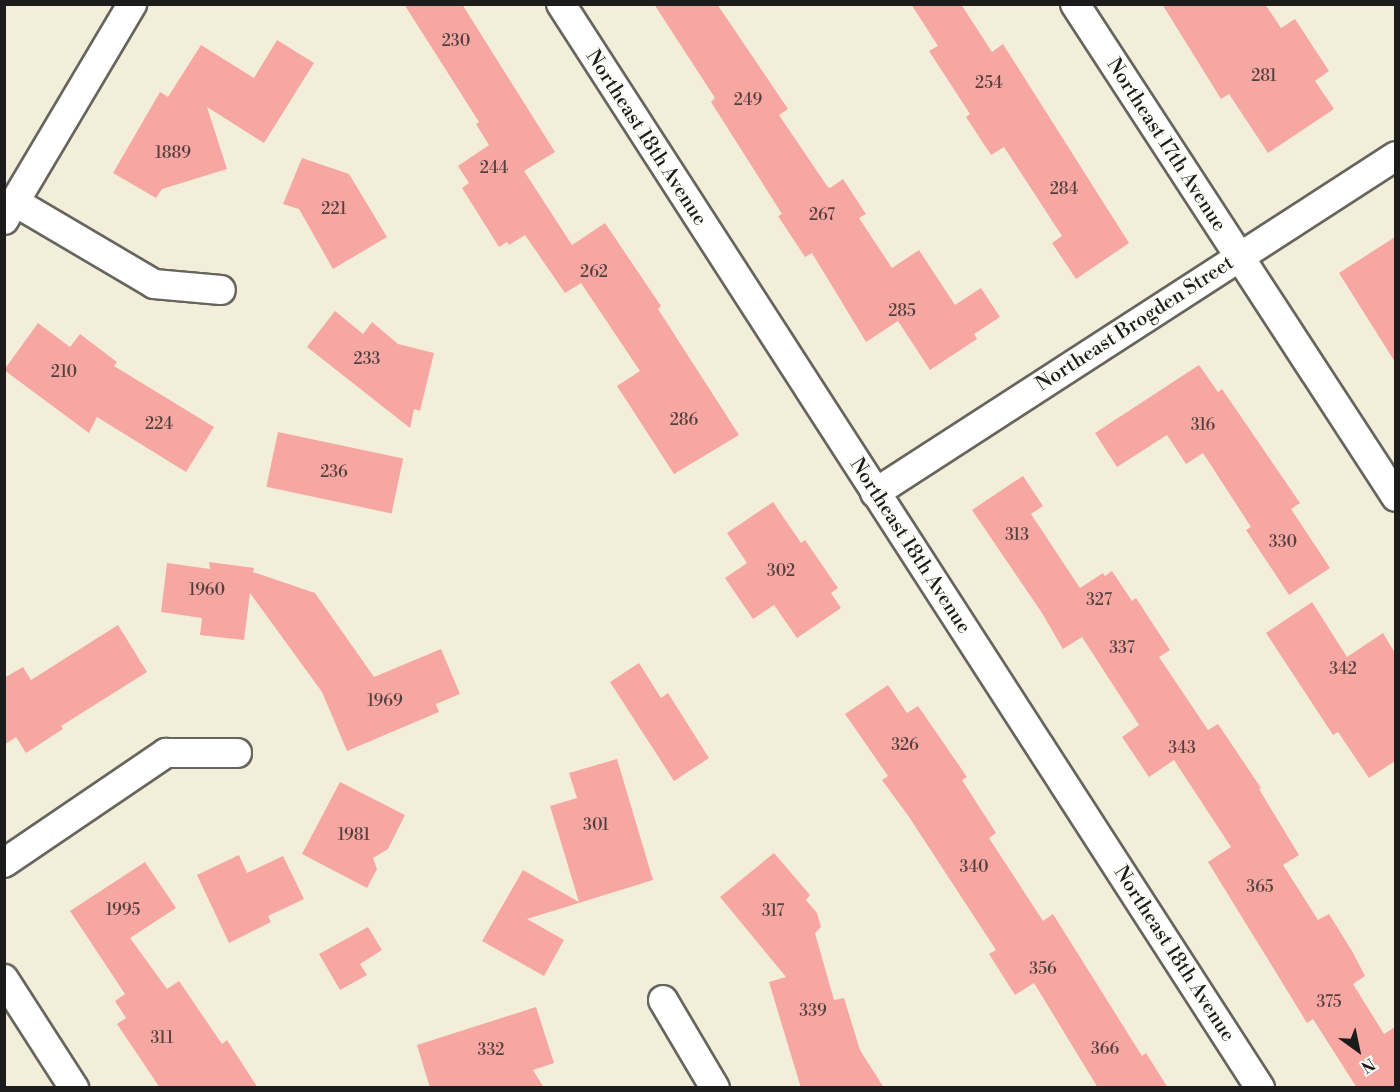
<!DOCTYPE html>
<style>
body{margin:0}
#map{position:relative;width:1400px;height:1092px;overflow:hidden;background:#f3eeda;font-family:"Libre Bodoni",serif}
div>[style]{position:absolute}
.building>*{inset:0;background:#f7a7a2;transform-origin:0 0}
.roads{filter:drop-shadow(2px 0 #67665e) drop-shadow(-2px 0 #67665e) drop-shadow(0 2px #67665e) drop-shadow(0 -2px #67665e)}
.minor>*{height:28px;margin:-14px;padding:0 14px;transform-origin:14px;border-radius:14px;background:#fff}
span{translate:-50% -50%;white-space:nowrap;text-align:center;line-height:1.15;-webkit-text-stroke:4.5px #fdfcf7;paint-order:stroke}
.number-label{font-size:16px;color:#533f3e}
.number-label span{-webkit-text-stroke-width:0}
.street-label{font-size:20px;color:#1c1c1c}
.frame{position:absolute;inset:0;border:6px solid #1c1c1c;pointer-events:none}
.north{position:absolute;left:1328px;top:1020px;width:60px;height:60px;-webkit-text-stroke:4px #fdfcf7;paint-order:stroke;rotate:147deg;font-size:16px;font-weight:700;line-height:24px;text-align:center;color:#1c1c1c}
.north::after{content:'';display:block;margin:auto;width:21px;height:27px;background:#1c1c1c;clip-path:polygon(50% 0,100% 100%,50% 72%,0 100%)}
</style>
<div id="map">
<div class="building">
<div style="clip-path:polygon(404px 4px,462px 4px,555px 152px,524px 171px,572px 245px,605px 223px,661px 306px,658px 309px,739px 435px,674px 474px,617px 386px,640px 371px,581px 283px,565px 293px,525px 235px,509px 245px,507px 242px,499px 247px,462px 188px,469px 183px,458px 166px,489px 145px,476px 124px,479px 122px)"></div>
<div style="clip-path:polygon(654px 4px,717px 4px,788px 109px,779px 115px,827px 186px,830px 188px,843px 179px,866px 214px,859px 218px,892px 268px,919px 250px,955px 305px,981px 288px,1000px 317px,974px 334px,977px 339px,930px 370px,898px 321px,866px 342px,812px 253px,805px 257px,778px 216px,782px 214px,711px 102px,715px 98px)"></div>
<div style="clip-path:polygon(911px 4px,961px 4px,992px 52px,1003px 44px,1129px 243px,1076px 279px,1052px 243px,1062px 236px,1004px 147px,991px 155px,966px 117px,970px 114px,929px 51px,938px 46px)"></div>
<div style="clip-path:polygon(1162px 4px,1265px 4px,1281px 28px,1295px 19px,1329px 71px,1315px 81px,1334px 109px,1268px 153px,1229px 94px,1221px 99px)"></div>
<div style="clip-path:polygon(277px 40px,314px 63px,264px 143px,207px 107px,227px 169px,162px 189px,156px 198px,113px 173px,160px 92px,168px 97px,201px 45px,254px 78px)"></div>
<div style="clip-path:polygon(302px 158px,349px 174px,387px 237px,333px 269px,299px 209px,283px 204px)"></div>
<div style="clip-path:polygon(1395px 237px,1395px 362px,1339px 273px)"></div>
<div style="clip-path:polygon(335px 311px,363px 334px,372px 322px,398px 344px,434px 353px,420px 411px,414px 409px,410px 428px,307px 347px)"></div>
<div style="clip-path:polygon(38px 323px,70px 347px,80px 334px,117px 362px,114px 366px,214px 427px,186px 472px,97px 417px,89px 433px,4px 370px)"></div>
<div style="clip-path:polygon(1199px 365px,1218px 392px,1222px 389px,1300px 503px,1291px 509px,1330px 568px,1289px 595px,1246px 530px,1251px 527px,1203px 453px,1186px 464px,1167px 435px,1117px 467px,1095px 433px)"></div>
<div style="left:278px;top:432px;width:128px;height:56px;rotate:12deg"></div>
<div style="clip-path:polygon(1023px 476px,1043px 506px,1031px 514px,1080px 588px,1103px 573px,1105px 576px,1112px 571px,1132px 601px,1136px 598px,1170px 650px,1159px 657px,1208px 730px,1218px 724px,1261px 788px,1259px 789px,1299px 855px,1283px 865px,1318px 920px,1329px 914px,1352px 951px,1365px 976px,1353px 984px,1384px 1034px,1395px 1027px,1395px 1088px,1357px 1088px,1313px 1019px,1307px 1023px,1208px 862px,1231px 847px,1174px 760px,1149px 777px,1122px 737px,1139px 725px,1082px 637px,1063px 649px,1042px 613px,972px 510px)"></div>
<div style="clip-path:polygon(773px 502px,801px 543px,805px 540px,838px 588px,831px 593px,841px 608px,797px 638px,774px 605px,753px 619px,725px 578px,747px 563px,727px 533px)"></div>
<div style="clip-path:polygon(209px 562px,254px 568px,253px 572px,315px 593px,374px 677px,441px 649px,460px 694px,436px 704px,439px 712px,347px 751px,322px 692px,250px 593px,244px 640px,200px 635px,202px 618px,161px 612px,167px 563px,210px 569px)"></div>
<div style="clip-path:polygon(1312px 602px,1347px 657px,1383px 633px,1395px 653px,1395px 761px,1369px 778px,1338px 732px,1333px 735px,1266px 633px)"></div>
<div style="clip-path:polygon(118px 625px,147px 672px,61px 726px,63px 729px,26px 753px,16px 737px,4px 745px,4px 678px,23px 667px,31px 680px)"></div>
<div style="clip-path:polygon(639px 663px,661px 698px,668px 693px,709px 758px,674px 781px,610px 682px)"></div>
<div style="clip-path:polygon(888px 685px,907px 713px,918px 706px,967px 777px,962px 780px,996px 833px,989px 838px,1043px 921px,1053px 914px,1142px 1056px,1146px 1053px,1168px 1088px,1098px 1088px,1034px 983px,1015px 995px,989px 954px,996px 950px,909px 817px,882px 780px,888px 776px,845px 714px)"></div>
<div style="clip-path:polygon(617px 759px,653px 880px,527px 919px,564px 940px,544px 976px,482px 941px,523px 870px,579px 902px,550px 806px,577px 798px,569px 773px)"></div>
<div style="clip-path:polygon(340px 782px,405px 815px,388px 849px,373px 858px,377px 869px,367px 888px,302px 854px)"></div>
<div style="clip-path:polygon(774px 853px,810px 895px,806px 900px,817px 913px,821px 927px,815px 933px,834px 1000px,844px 998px,860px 1050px,884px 1088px,801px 1088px,769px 982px,786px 977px,720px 897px)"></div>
<div style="clip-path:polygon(239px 855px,247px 873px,283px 856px,304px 899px,268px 916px,271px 922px,229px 943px,197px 875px)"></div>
<div style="clip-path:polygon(145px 862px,176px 908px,130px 938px,167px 989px,179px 981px,222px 1044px,227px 1040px,258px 1088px,160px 1088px,117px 1024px,126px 1018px,115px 1001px,125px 994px,70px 911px)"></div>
<div style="clip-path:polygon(368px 927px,382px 950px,360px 964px,367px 975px,340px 990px,319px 954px)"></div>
<div style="clip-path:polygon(536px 1007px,554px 1063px,533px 1070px,544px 1088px,430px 1088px,417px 1045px)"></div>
</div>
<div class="roads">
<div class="minor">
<div style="left:561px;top:4px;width:1290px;rotate:57.18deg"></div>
<div style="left:1075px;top:4px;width:588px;rotate:56.93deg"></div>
<div style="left:15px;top:202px;width:161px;rotate:30.5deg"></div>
<div style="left:154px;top:284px;width:67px;rotate:5.1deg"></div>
<div style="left:4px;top:220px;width:251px;rotate:-59.3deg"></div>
<div style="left:875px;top:493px;width:620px;rotate:-32.9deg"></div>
<div style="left:4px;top:863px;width:196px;rotate:-34.2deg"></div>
<div style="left:166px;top:753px;width:71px"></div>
<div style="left:4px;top:979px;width:130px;rotate:57.3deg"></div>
<div style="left:663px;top:1000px;width:102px;rotate:59.4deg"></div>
</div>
</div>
<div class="number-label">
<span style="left:456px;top:41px">230</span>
<span style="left:1264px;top:76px">281</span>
<span style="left:989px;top:83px">254</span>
<span style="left:748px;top:100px">249</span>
<span style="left:173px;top:153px">1889</span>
<span style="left:494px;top:168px">244</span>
<span style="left:1064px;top:189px">284</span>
<span style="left:334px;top:209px">221</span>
<span style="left:822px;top:215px">267</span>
<span style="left:594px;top:272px">262</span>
<span style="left:902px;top:311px">285</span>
<span style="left:367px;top:359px">233</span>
<span style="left:64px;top:372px">210</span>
<span style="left:684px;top:420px">286</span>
<span style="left:159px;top:424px">224</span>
<span style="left:1203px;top:425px">316</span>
<span style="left:334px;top:472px">236</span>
<span style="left:1017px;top:535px">313</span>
<span style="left:1283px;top:542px">330</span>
<span style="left:781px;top:571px">302</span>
<span style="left:207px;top:590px">1960</span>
<span style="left:1099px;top:600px">327</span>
<span style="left:1122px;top:648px">337</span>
<span style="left:1343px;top:669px">342</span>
<span style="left:385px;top:701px">1969</span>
<span style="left:905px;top:745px">326</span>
<span style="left:1182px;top:748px">343</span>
<span style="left:596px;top:825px">301</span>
<span style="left:354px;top:835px">1981</span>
<span style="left:974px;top:867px">340</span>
<span style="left:1260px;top:887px">365</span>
<span style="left:123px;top:910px">1995</span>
<span style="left:773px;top:911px">317</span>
<span style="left:1043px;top:969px">356</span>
<span style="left:1329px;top:1002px">375</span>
<span style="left:813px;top:1011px">339</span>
<span style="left:162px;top:1038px">311</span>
<span style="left:1105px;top:1049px">366</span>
<span style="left:491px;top:1050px">332</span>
</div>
<div class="street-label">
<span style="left:646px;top:138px;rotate:57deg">Northeast 18th Avenue</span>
<span style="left:1166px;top:145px;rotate:57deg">Northeast 17th Avenue</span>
<span style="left:1135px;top:324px;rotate:-33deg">Northeast Brogden Street</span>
<span style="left:910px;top:546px;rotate:57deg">Northeast 18th Avenue</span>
<span style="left:1174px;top:954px;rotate:57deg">Northeast 18th Avenue</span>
</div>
<div class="frame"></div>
<div class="north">N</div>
</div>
